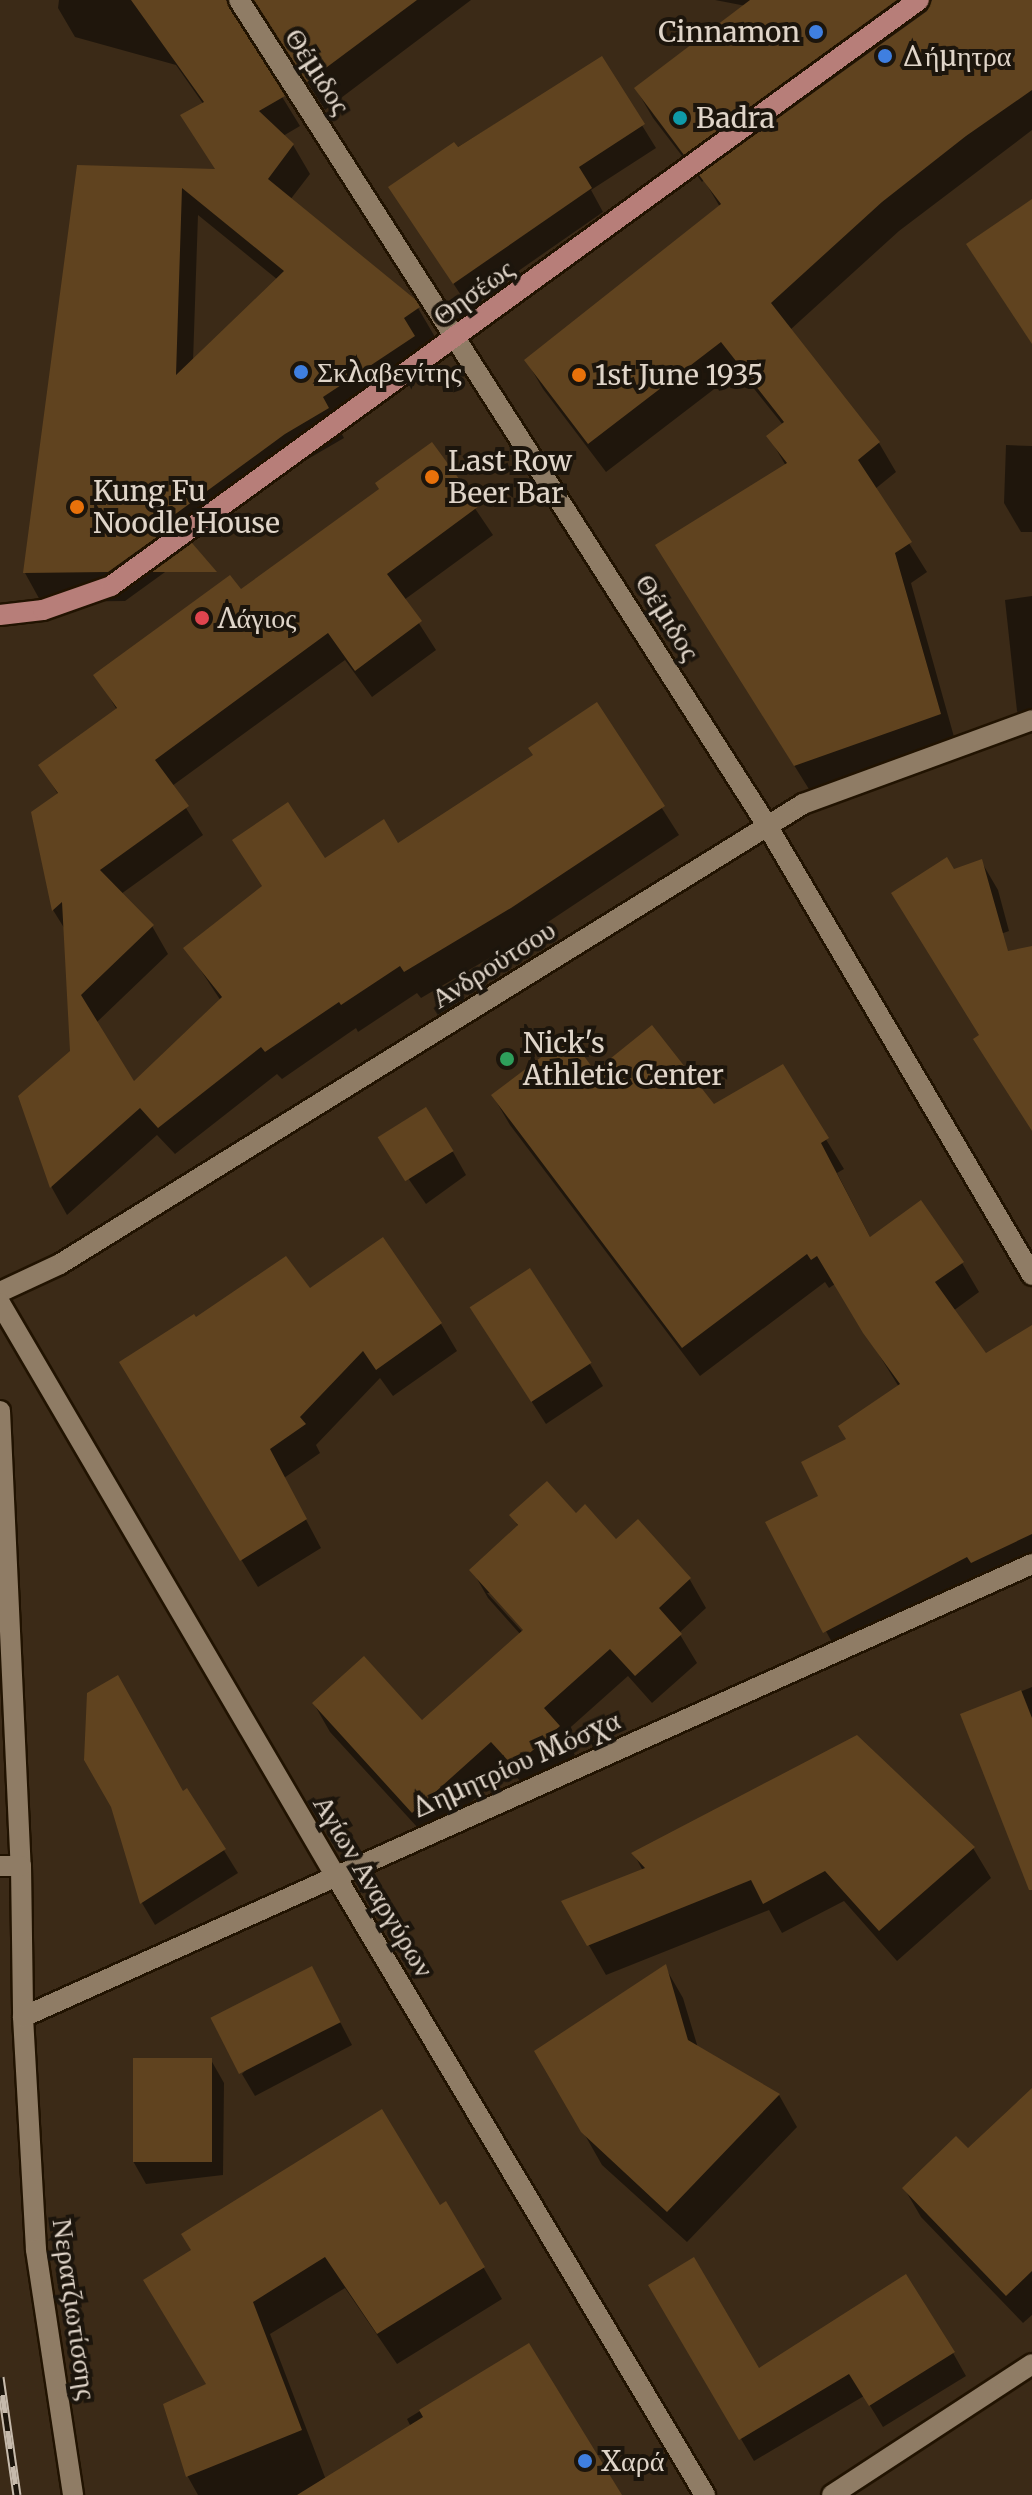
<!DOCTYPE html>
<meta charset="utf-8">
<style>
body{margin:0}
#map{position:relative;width:1032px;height:2495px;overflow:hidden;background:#3b2a17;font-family:Merriweather,serif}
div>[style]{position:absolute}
.shadow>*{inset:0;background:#0007}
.building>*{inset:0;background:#60431f;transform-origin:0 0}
.roads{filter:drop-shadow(2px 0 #211301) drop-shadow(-2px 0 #211301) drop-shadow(0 2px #211301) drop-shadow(0 -2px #211301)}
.minor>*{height:20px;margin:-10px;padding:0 10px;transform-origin:10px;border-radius:10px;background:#8f7c65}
.major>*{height:20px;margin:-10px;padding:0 10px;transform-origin:10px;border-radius:10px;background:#b77e79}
.rail>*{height:9px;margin-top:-4.5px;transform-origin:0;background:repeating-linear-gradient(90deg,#1c150c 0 18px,#c6baac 0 36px);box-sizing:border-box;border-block:2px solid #c6baac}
.dots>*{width:22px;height:22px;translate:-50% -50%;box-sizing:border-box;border:4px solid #1c150c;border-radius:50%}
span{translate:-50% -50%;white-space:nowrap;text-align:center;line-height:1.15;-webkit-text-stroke:8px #1c150c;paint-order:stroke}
.poi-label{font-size:28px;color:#e0d5c9}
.right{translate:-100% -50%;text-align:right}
.left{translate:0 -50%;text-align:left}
.street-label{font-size:28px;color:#e0d5c9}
</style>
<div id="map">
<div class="shadow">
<div style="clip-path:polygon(evenodd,59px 0,471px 0,325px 110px,268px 21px,255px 15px,243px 24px,244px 35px,300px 126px,283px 136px,293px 145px,310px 174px,290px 200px,418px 308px,435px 337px,420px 347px,430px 366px,338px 427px,344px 438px,301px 463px,186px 547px,190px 554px,125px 601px,41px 602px,25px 573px,79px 167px,217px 171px,204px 105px,176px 65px,75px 37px,58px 8px,59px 0,198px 215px,278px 280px,193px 362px,198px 215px)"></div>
<div style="clip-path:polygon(715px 0,1032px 0,1032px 130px,899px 231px,790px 330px,879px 443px,896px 472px,875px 489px,927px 572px,911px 583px,956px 744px,812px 794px,675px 574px,786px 466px,769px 437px,783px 425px,739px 370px,606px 472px,543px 389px,526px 360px,720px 207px,704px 180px,702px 182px,653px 118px,636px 89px,746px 6px)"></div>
<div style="clip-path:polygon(601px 59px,656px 148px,591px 190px,603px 212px,468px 306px,391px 188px)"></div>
<div style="clip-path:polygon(432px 445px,493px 535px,404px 600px,436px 650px,372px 697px,345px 660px,172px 786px,203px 835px,121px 894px,152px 926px,168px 954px,96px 1023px,133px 1085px,221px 1001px,186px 948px,324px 861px,398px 846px,535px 756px,596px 705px,679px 835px,527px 936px,421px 998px,417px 993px,358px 1032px,356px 1028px,282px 1079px,277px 1074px,175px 1154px,157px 1135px,67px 1215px,52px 1188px,20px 1096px,72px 1051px,66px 931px,53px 910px,34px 813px,59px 796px,41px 766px,117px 710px,96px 675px,241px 592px,381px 490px)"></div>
<div style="clip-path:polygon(1006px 445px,1032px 446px,1032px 532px,1021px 532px,1004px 503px)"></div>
<div style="clip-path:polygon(1032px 596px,1032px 733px,1030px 734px,1017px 711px,1005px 600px)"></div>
<div style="clip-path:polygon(981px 861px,998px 890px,1009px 931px,995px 936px,1032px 994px,1032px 1127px,981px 1036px,953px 871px)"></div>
<div style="clip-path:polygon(782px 1067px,844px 1169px,837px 1173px,871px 1239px,962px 1263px,979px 1292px,953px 1311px,985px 1356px,1032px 1355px,1032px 1571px,985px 1585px,842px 1661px,768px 1523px,821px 1497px,848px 1440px,899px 1387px,835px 1284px,829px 1288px,825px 1282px,700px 1376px,510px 1125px,493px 1096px,595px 1074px,714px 1106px)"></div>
<div style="clip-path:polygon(383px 1142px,453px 1152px,466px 1175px,426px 1204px)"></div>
<div style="clip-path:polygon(310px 1291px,441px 1324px,457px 1351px,393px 1396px,380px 1378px,316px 1445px,320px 1453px,284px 1478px,321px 1548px,258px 1587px,138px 1390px,195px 1320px)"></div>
<div style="clip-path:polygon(486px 1331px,590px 1364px,603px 1386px,546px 1424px)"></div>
<div style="clip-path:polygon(evenodd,576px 1515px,616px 1542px,638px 1522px,690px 1580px,706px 1608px,679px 1633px,697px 1663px,652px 1703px,628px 1676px,563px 1734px,575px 1755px,531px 1794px,509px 1768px,429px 1840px,330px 1732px,314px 1704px,421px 1722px,521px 1635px,488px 1598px,472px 1570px,519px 1528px,512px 1516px,576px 1515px,487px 1593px,493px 1593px,532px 1636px,529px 1639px,487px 1593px)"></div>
<div style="clip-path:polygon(1032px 1687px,1032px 1836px,963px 1715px)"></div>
<div style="clip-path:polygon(187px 1791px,238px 1873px,155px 1925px,142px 1903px,112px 1806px)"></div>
<div style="clip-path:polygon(973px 1848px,991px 1878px,897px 1961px,844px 1901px,782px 1933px,769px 1910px,606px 1975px,564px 1902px,643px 1871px,634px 1854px)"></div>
<div style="clip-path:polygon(665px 1967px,683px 1998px,698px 2048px,779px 2095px,797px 2127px,687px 2242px,602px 2165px,537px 2051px)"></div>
<div style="clip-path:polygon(324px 1991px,352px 2045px,255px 2096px,242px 2074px)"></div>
<div style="clip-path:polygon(211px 2060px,224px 2083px,223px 2175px,146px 2184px,133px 2161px)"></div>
<div style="clip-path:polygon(1032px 2091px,1032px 2315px,1023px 2323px,921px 2217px,904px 2188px,968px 2151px)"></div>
<div style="clip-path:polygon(446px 2204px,502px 2299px,397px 2364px,345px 2288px,270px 2334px,326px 2480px,411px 2427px,407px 2419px,528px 2345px,619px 2495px,198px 2495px,188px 2477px,166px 2405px,208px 2385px,164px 2312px)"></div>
<div style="clip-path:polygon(651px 2286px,759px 2370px,953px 2353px,966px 2376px,883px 2427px,864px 2396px,754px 2461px)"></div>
</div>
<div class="building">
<div style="clip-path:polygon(evenodd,131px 0,226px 0,285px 96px,259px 111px,294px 144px,268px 179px,416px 300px,420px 307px,404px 318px,415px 336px,323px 397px,329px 408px,285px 434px,170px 518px,175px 524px,108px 572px,23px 573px,77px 165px,215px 169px,180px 115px,204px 102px,131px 0,182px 188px,284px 271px,176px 375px,182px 188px)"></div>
<div style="clip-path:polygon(254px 0,417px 0,307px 82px)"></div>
<div style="clip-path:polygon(750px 0,897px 0,684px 155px,634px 88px)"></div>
<div style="clip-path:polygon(932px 0,1032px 0,1032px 90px,966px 136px,882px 202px,771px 303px,880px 442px,858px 460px,912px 542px,895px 553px,941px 714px,794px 766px,655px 545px,787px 463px,766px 436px,784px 422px,721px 342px,588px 444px,524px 360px,721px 204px,699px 175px,927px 11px)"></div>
<div style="clip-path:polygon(602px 56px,645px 124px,579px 167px,592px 188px,453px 284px,388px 187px,454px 142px,458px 147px)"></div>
<div style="clip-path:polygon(1032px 199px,1032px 344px,966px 244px)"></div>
<div style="clip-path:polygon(432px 442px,479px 506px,387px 574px,422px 621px,355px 671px,328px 633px,155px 760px,189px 806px,100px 870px,154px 925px,81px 995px,134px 1081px,222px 997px,183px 948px,262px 886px,232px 840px,288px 802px,325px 858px,384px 819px,398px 843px,533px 755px,528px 748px,597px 702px,665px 806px,511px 908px,404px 972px,400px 966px,341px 1005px,339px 1002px,265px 1052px,261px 1047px,158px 1128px,140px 1108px,50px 1188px,18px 1096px,70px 1051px,62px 902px,52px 911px,31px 812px,58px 793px,38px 765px,117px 708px,93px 675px,230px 575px,241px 589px,379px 489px,375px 483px)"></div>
<div style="clip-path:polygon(192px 543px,217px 572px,152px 572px)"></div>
<div style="clip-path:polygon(947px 857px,954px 869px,982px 859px,1008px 951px,1032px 946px,1032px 1131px,973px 1039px,979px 1035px,891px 893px)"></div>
<div style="clip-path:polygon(652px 1025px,714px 1104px,783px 1064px,829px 1138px,821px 1143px,870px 1237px,921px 1200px,964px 1262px,935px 1282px,986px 1353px,1032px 1325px,1032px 1534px,971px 1563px,967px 1557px,823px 1633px,765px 1522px,818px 1496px,801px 1462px,846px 1439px,838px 1426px,900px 1384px,863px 1333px,817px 1256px,811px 1260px,807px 1254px,682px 1348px,491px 1095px,569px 1036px,595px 1071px)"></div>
<div style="left:426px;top:1107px;width:52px;height:57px;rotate:58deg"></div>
<div style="clip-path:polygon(383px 1237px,442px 1323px,376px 1370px,363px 1351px,300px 1417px,306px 1424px,270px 1449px,307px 1519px,240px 1561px,119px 1362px,194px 1314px,196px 1317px,286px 1256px,310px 1288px)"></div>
<div style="left:530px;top:1268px;width:113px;height:72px;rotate:57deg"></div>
<div style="clip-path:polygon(547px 1481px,576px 1513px,585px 1504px,616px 1539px,638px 1519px,691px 1578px,659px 1608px,682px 1634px,635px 1676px,610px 1649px,544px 1708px,560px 1726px,514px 1767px,491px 1742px,412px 1813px,312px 1703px,364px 1656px,422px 1720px,523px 1630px,469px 1570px,518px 1525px,509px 1515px)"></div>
<div style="clip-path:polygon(118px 1675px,183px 1791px,187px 1788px,226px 1849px,140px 1904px,111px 1807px,84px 1760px,87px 1693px)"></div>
<div style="clip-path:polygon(1021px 1690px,1032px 1718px,1032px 1890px,1029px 1890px,960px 1714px)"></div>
<div style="clip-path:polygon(857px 1735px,975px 1847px,879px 1931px,825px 1871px,763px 1904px,751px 1880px,587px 1946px,561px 1901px,645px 1868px,631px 1853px)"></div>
<div style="clip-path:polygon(666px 1964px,688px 2040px,780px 2094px,667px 2212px,581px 2132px,534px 2051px)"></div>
<div style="left:312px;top:1966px;width:63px;height:114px;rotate:63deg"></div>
<div style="left:133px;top:2058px;width:79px;height:104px"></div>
<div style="clip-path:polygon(1032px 2088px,1032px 2271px,1006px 2296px,902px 2188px,956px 2136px,968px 2148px)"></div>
<div style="clip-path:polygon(382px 2109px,440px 2205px,446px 2201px,485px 2267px,377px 2334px,325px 2257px,253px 2302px,302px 2430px,186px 2477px,163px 2404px,206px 2384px,143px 2280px,191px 2250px,181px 2234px)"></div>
<div style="clip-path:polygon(694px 2257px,759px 2368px,906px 2274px,955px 2352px,869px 2406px,849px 2374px,739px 2440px,648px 2285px)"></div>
<div style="clip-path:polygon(529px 2343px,622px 2495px,297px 2495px,423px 2417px,419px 2410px)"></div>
</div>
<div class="roads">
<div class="minor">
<div style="left:239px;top:0;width:982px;rotate:57.39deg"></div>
<div style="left:768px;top:827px;width:520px;rotate:59.49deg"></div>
<div style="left:0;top:1292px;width:66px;rotate:-25deg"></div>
<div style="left:60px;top:1264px;width:874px;rotate:-31.76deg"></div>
<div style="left:803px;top:804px;width:244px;rotate:-20.1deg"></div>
<div style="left:0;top:1303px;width:663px;rotate:59.64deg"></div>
<div style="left:335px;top:1875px;width:722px;rotate:59.17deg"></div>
<div style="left:0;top:1411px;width:455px;rotate:87.4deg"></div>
<div style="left:21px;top:1866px;width:151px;rotate:89.2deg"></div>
<div style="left:23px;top:2017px;width:233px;rotate:86.8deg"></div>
<div style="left:36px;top:2250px;width:248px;rotate:81.4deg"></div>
<div style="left:0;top:1866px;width:21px"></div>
<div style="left:23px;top:2017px;width:1106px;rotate:-24.18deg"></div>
<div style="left:832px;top:2495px;width:239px;rotate:-33.2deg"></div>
</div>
<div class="major">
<div style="left:0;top:615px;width:43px;rotate:-6.6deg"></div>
<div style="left:43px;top:610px;width:72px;rotate:-19.4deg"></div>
<div style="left:111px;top:586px;width:998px;rotate:-35.95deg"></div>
</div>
</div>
<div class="rail">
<div style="left:0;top:2377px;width:119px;rotate:81.8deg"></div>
</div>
<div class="dots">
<div style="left:816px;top:32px;background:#3f7fe0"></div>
<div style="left:885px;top:56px;background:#3f7fe0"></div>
<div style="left:680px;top:118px;background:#0f9aa8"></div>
<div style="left:301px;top:372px;background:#3f7fe0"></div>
<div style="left:579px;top:375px;background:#e8710a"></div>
<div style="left:432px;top:477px;background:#e8710a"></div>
<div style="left:77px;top:507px;background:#e8710a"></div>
<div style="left:202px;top:618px;background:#e0444e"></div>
<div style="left:507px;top:1059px;background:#2e9e5b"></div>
<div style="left:585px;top:2461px;background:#3f7fe0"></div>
</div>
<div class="poi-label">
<span class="right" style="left:800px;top:32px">Cinnamon</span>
<span class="left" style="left:901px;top:56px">Δήμητρα</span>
<span class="left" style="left:696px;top:118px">Badra</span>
<span class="left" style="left:317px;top:372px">Σκλαβενίτης</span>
<span class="left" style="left:595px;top:375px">1st June 1935</span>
<span class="left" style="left:448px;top:477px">Last Row<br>Beer Bar</span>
<span class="left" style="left:93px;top:507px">Kung Fu<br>Noodle House</span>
<span class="left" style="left:218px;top:618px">Λάγιος</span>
<span class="left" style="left:523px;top:1059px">Nick's<br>Athletic Center</span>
<span class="left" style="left:601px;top:2461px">Χαρά</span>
</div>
<div class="street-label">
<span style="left:318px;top:71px;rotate:57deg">Θέμιδος</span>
<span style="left:473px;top:292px;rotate:-36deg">Θησέως</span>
<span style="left:668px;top:617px;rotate:58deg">Θέμιδος</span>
<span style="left:493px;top:964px;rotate:-32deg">Ανδρούτσου</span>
<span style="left:515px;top:1764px;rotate:-24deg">Δημητρίου Μόσχα</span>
<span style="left:374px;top:1886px;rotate:59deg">Αγίων Αναργύρων</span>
<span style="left:75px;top:2309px;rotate:82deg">Νερατζιωτίσσης</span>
</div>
</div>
